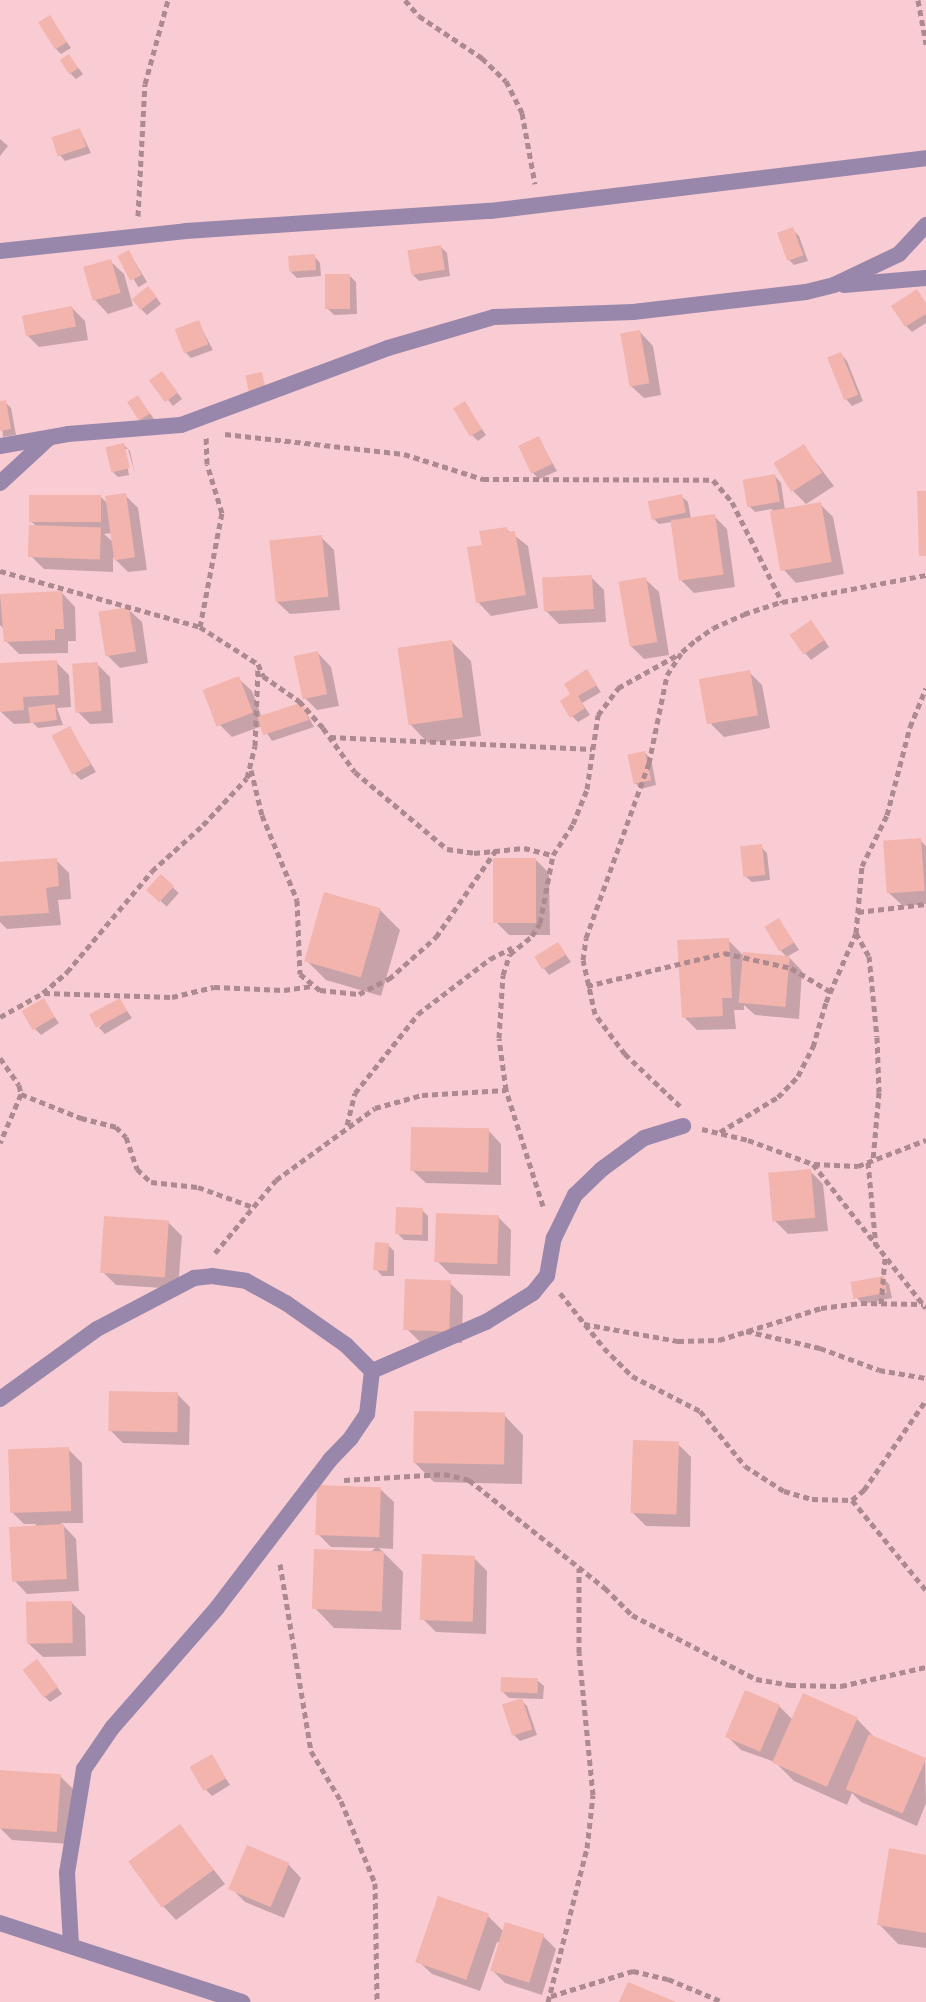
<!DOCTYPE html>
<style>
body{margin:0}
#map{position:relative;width:926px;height:2002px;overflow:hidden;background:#f9ccd4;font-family:Inter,sans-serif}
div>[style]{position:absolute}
.shadow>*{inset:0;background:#0003;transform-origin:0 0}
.building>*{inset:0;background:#f2b4ad;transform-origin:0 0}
.path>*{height:5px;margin-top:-2.5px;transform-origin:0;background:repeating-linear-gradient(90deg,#ad8990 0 6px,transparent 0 10px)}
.minor>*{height:16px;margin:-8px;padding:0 8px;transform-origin:8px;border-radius:8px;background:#9887ab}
span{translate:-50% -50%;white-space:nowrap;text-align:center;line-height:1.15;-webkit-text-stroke:6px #ffdde2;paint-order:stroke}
</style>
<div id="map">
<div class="shadow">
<div style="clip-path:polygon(50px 18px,71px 48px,61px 54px,55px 48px)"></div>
<div style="clip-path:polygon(69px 56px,83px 74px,76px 79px,70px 73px)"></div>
<div style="clip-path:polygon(80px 130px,91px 153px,65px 161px,59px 154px)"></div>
<div style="clip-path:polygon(0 139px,8px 146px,0 156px)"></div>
<div style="clip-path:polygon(793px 230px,799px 236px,808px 261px,794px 265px,788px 259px)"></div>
<div style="clip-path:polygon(441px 247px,447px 253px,450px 276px,419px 281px,413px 275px)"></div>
<div style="left:129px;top:252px;width:35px;height:10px;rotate:59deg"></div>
<div style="clip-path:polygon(314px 256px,320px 263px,321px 276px,297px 278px,291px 272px)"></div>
<div style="clip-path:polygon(110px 261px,124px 274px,133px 306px,108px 314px,95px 300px,86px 268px)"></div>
<div style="clip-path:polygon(350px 276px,356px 282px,357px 314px,334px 315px,328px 309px)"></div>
<div style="clip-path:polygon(154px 294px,161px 304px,147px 315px,141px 309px)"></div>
<div style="clip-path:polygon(926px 303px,926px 323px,912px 332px,906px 326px)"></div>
<div style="clip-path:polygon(72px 308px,85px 321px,88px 340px,39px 347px,26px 334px)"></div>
<div style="clip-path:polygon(198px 322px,213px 350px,191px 358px,185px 352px)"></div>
<div style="clip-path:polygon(640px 332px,653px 346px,661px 395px,644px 398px,630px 385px)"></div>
<div style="clip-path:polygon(841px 354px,847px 361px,863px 401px,852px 406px,846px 399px)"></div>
<div style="clip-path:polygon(168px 380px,182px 399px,173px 406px,153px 381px)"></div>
<div style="clip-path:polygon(138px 398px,155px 420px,146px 426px,140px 420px)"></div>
<div style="clip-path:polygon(5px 402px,11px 408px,16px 435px,3px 437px,0 403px)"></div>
<div style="clip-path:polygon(465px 404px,486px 435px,478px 441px,472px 435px)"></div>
<div style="clip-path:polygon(538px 438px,557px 471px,539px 479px,533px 473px)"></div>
<div style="clip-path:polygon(124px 445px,130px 451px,135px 474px,128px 449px,124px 449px,129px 475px,118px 477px,112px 471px)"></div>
<div style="clip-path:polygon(804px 447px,834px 486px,806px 504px,793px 491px)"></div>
<div style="clip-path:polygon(775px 476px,781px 483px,785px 510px,820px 504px,833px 517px,844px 574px,796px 583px,783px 569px,772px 509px,755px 512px,749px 506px)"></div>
<div style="clip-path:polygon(evenodd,125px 495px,138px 508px,147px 570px,128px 572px,113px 557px,113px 572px,44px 569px,31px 556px,37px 527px,31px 521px,100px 496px,108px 504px,125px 495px,112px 533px,113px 542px,104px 534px,112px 533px)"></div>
<div style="clip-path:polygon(681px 496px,688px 502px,691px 519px,714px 516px,727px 529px,735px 587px,694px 593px,681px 580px,672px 522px,659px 524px,653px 518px)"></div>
<div style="clip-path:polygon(506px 529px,528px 546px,538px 608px,491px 616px,478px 602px,484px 547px)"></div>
<div style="clip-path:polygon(321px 537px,334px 550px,340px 610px,290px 614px,276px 601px)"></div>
<div style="clip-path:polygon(591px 577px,604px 590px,606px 622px,559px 624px,546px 611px)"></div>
<div style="clip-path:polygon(645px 579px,659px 592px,669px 655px,644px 659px,631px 646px)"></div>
<div style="clip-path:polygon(62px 593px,75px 607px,76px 641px,68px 641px,68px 653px,19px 654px,6px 641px,5px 630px,0 625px,0 596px)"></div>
<div style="clip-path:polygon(128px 609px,142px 622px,148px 663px,120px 668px,107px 655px)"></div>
<div style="clip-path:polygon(817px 629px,829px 647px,811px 660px,805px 653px)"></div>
<div style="clip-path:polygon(452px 642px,471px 661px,481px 736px,428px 743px,409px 723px)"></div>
<div style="clip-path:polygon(318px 653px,331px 667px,339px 706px,317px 710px,304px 697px)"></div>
<div style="clip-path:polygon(56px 662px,69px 675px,71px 707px,57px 708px,63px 725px,38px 728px,33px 723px,14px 724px,0 711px,0 665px)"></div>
<div style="clip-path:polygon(97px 664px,110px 677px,113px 723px,90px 724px,77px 711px)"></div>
<div style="clip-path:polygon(587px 672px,601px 692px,582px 703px,590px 715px,578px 722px,572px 716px,573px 695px)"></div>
<div style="clip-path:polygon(749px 672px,762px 685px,770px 728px,724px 737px,711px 724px)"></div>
<div style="clip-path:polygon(238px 678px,252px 691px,262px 718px,302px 704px,314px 727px,272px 741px,262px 726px,232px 737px,219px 724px)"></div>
<div style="clip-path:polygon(70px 729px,96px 772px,81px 780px,75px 774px)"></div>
<div style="clip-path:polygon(645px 753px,651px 759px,656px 785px,641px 789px,635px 783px)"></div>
<div style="clip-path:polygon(920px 840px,926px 846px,926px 904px,903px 906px,889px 893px)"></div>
<div style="clip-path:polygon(761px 847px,767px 853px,770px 880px,752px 882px,745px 876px)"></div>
<div style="clip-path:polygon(56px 860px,69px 873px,71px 899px,58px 900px,61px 925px,7px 929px,0 922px,0 864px)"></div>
<div style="clip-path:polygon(536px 860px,549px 873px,550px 935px,509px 935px,496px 922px)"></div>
<div style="left:161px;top:877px;width:24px;height:18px;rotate:42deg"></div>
<div style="clip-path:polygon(380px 910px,400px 930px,381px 996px,326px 980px,306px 960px)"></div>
<div style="clip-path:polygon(779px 920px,799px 950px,788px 956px,802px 971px,799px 1019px,755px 1015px,744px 1005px,744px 1010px,734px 1010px,736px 1029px,697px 1030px,684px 1017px,728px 940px,742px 954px,788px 958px,781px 951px)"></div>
<div style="clip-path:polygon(558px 944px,571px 962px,549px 975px,536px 958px)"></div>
<div style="clip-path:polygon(43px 1001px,59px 1023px,41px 1035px,35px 1029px)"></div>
<div style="clip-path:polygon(120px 1001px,132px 1018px,105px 1034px,99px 1028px)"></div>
<div style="clip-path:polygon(488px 1130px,501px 1144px,501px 1185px,426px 1183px,412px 1170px)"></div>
<div style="clip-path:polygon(810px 1171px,823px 1184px,828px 1231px,788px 1234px,775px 1221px)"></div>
<div style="clip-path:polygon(422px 1210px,428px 1216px,428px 1241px,404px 1240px,398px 1234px)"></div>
<div style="clip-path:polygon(498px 1217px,511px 1230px,510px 1276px,450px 1274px,437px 1261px)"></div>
<div style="clip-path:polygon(168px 1222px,182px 1236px,178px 1289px,116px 1285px,103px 1272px)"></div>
<div style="clip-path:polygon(388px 1245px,394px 1251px,394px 1276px,382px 1276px,376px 1269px)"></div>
<div style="clip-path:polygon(883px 1278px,889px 1284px,892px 1298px,863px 1304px,857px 1298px)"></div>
<div style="clip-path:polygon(450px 1283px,463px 1296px,462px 1343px,420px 1342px,407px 1329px)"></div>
<div style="clip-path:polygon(177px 1394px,190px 1407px,189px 1445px,123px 1443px,110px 1430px)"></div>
<div style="clip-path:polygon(504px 1415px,523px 1435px,522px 1484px,434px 1482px,415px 1463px)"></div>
<div style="clip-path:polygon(678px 1444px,691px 1457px,690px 1527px,646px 1526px,633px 1513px)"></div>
<div style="clip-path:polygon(68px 1449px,82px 1463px,83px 1523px,61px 1523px,76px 1539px,79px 1591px,27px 1594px,14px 1580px,36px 1524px,24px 1524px,11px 1511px)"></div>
<div style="clip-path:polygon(380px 1489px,394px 1502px,393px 1549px,379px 1548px,403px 1572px,401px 1630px,334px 1628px,315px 1608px,375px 1548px,331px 1547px,318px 1534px)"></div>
<div style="clip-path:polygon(474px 1558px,487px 1571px,486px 1634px,436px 1632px,423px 1619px)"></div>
<div style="clip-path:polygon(72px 1603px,85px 1616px,86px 1656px,43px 1657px,29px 1644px)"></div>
<div style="clip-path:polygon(43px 1667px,62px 1694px,50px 1702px,44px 1696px)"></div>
<div style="clip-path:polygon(537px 1680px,544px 1686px,543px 1699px,509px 1698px,503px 1692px)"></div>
<div style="clip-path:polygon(521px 1700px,527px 1706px,537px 1735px,520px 1741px,514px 1735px)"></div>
<div style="clip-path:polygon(779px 1706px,793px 1720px,857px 1719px,876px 1739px,925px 1760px,926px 1803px,917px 1826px,861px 1802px,852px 1793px,847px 1805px,794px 1781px,775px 1762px,741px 1750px,728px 1737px)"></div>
<div style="clip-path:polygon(212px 1757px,230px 1785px,212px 1796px,206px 1790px)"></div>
<div style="clip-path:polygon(60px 1776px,73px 1789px,70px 1844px,12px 1840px,0 1828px,0 1805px)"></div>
<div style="clip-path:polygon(180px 1827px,225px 1884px,176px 1920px,163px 1906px)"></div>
<div style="clip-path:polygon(926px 1857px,926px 1948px,898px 1944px,879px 1924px)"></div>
<div style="clip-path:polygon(288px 1864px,301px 1878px,284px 1918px,245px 1902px,232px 1889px)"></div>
<div style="clip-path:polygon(488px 1916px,504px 1932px,543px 1936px,556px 1949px,542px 1995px,505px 1983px,492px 1970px,500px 1943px,497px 1942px,480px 1991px,432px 1974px,418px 1961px)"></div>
</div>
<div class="building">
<div style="left:50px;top:15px;width:32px;height:14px;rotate:58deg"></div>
<div style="left:69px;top:54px;width:17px;height:11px;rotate:57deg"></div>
<div style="left:80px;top:128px;width:20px;height:30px;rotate:72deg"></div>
<div style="left:793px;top:227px;width:30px;height:17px;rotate:70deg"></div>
<div style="left:441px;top:245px;width:25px;height:34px;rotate:81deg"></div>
<div style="left:129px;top:250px;width:28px;height:13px;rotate:63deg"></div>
<div style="left:315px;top:254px;width:16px;height:27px;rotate:86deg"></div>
<div style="left:111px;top:259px;width:35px;height:29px;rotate:74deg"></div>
<div style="left:325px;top:274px;width:25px;height:35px"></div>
<div style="left:148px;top:286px;width:14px;height:21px;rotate:51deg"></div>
<div style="clip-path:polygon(917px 289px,926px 303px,926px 314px,905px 327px,891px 306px)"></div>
<div style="left:72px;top:306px;width:21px;height:51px;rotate:79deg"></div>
<div style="left:199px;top:320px;width:26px;height:26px;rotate:69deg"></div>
<div style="left:640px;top:330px;width:54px;height:20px;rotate:80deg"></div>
<div style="left:841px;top:352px;width:46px;height:15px;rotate:68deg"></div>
<div style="left:162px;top:371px;width:27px;height:16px;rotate:54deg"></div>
<div style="left:262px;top:372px;width:19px;height:17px;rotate:78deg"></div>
<div style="left:138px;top:395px;width:22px;height:13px;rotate:58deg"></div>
<div style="clip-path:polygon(6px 400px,11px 429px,0 431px,0 401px)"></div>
<div style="left:465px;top:401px;width:33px;height:14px;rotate:59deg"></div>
<div style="left:539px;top:436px;width:31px;height:23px;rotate:65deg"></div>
<div style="left:124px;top:443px;width:26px;height:19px;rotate:77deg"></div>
<div style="left:804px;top:444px;width:34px;height:36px;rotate:58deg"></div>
<div style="left:775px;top:474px;width:28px;height:33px;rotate:80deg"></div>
<div style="clip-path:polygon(917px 491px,926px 491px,926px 556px,919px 556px)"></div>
<div style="left:126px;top:493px;width:65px;height:21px;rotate:82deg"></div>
<div style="left:682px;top:494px;width:19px;height:35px;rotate:78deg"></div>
<div style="left:29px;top:495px;width:72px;height:27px"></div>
<div style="left:821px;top:502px;width:61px;height:52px;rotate:80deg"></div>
<div style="left:715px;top:514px;width:61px;height:45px;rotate:82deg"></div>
<div style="left:29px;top:525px;width:72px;height:32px;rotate:2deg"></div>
<div style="clip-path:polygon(507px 527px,508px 532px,515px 531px,526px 595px,476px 603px,467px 547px,482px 545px,479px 531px)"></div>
<div style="left:322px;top:535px;width:62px;height:53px;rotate:84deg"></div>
<div style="left:592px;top:575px;width:34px;height:50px;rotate:87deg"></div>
<div style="left:646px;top:577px;width:66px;height:28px;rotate:80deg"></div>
<div style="clip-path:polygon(62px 591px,64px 629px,55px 629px,55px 640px,4px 642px,0 594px)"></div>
<div style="left:129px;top:607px;width:45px;height:31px;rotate:81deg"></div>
<div style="left:811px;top:620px;width:24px;height:26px;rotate:55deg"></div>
<div style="left:452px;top:640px;width:78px;height:55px;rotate:82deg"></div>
<div style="left:318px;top:651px;width:44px;height:25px;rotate:78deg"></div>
<div style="clip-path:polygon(57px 660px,59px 695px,23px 697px,24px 710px,0 712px,0 663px)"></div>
<div style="left:98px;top:662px;width:49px;height:26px;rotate:86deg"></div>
<div style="clip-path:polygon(587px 669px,597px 685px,578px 696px,585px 708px,570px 718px,560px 701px,570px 694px,564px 684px)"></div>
<div style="left:750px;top:670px;width:46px;height:52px;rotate:80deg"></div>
<div style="left:239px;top:676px;width:39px;height:39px;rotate:69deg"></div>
<div style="left:303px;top:702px;width:19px;height:48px;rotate:72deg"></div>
<div style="left:55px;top:704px;width:16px;height:27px;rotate:83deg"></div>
<div style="left:70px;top:726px;width:44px;height:21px;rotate:62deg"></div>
<div style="left:645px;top:751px;width:30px;height:18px;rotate:78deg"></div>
<div style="left:921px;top:838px;width:53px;height:38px;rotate:86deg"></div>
<div style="left:762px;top:844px;width:31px;height:22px;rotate:84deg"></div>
<div style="clip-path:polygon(57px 858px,59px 886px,46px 888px,49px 913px,0 916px,0 862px)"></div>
<div style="left:493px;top:858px;width:43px;height:65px"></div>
<div style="left:161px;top:874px;width:18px;height:22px;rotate:43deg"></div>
<div style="left:324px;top:892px;width:59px;height:72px;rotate:16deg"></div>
<div style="left:779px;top:918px;width:29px;height:17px;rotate:59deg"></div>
<div style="clip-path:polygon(729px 938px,732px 998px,722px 998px,723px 1016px,682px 1018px,677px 940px)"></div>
<div style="left:558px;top:942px;width:15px;height:28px;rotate:58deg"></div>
<div style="left:743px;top:952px;width:47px;height:51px;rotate:5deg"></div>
<div style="left:44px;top:998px;width:22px;height:26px;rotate:60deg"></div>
<div style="left:120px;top:998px;width:15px;height:35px;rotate:62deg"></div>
<div style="left:411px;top:1127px;width:78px;height:44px;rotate:1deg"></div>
<div style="left:811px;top:1169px;width:49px;height:43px;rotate:85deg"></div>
<div style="left:396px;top:1207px;width:27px;height:27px;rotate:2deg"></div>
<div style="left:436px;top:1213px;width:63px;height:49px;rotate:2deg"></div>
<div style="left:104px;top:1216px;width:65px;height:57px;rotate:4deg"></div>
<div style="left:375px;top:1242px;width:14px;height:28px;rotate:4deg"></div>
<div style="left:884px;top:1276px;width:17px;height:34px;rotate:80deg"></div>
<div style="left:405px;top:1279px;width:46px;height:51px;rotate:2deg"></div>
<div style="left:109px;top:1391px;width:69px;height:40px;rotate:1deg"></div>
<div style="left:414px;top:1411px;width:91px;height:52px;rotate:1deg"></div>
<div style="left:633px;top:1440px;width:46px;height:73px;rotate:2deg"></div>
<div style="left:69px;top:1447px;width:64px;height:61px;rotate:88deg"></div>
<div style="left:317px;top:1485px;width:64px;height:50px;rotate:2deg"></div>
<div style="left:64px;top:1524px;width:55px;height:55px;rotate:87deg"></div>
<div style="left:314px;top:1549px;width:70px;height:60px;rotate:2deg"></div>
<div style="left:422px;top:1554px;width:53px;height:66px;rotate:2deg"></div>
<div style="left:72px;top:1601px;width:42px;height:46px;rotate:89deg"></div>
<div style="left:37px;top:1659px;width:35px;height:18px;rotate:53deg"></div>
<div style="left:501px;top:1677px;width:37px;height:15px;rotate:2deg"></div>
<div style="left:745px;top:1690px;width:38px;height:51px;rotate:23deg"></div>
<div style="left:803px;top:1693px;width:60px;height:76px;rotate:24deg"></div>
<div style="left:522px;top:1698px;width:33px;height:21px;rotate:72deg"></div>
<div style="left:869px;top:1734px;width:62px;height:60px;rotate:23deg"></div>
<div style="left:212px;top:1754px;width:28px;height:26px;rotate:60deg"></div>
<div style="left:0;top:1770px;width:61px;height:58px;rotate:4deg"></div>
<div style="left:180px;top:1824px;width:57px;height:64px;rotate:54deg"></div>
<div style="left:247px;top:1845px;width:46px;height:48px;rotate:23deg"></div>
<div style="clip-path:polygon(889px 1848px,926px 1855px,926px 1933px,877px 1925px)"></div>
<div style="left:438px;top:1896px;width:54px;height:70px;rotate:19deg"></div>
<div style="left:505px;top:1922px;width:41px;height:51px;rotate:17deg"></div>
<div style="clip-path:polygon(628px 1982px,676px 2002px,619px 2002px)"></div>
</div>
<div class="path">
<div style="left:405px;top:0;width:21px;rotate:49deg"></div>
<div style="left:419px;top:16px;width:76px;rotate:33.7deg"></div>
<div style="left:482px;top:58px;width:33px;rotate:44deg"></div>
<div style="left:506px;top:81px;width:36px;rotate:63deg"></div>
<div style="left:522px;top:113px;width:72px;rotate:79.6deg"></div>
<div style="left:918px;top:0;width:45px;rotate:79.7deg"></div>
<div style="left:138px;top:216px;width:132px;rotate:-87deg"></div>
<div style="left:145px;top:84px;width:87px;rotate:-74.7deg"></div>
<div style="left:225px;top:434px;width:180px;rotate:6.4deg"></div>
<div style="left:404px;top:454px;width:83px;rotate:17.6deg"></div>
<div style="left:483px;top:479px;width:230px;rotate:0.2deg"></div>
<div style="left:713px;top:480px;width:29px;rotate:49deg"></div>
<div style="left:732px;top:502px;width:112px;rotate:63.4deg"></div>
<div style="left:0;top:571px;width:208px;rotate:15.6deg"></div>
<div style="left:200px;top:627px;width:69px;rotate:32.5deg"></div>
<div style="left:258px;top:664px;width:13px;rotate:67deg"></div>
<div style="left:263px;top:676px;width:44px;rotate:34.8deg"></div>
<div style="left:299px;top:701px;width:36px;rotate:48deg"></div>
<div style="left:323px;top:728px;width:54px;rotate:54deg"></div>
<div style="left:355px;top:772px;width:120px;rotate:39.9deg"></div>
<div style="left:447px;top:849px;width:27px;rotate:8deg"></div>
<div style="left:474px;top:853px;width:50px;rotate:-5.7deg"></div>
<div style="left:524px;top:848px;width:30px;rotate:14deg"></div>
<div style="left:200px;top:627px;width:116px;rotate:-79.1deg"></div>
<div style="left:222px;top:513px;width:51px;rotate:-107deg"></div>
<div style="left:207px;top:464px;width:27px;rotate:-92deg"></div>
<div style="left:330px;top:737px;width:262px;rotate:2.6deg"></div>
<div style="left:251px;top:770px;width:46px;rotate:76.3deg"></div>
<div style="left:262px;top:815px;width:92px;rotate:67.6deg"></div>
<div style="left:297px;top:900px;width:74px;rotate:87.7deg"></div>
<div style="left:300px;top:974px;width:26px;rotate:39deg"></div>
<div style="left:320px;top:990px;width:39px;rotate:6deg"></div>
<div style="left:359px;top:994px;width:34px;rotate:-27deg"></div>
<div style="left:389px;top:979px;width:63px;rotate:-41.8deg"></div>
<div style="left:436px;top:937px;width:106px;rotate:-55.4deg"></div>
<div style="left:858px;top:912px;width:68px;rotate:-6.7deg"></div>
<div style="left:856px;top:933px;width:26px;rotate:61deg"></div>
<div style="left:869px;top:956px;width:81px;rotate:84.4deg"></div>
<div style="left:877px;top:1037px;width:55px;rotate:87.9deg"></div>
<div style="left:879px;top:1092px;width:68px;rotate:95deg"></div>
<div style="left:587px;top:986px;width:141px;rotate:-13.5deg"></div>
<div style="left:724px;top:953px;width:69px;rotate:12.6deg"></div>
<div style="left:791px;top:968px;width:47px;rotate:31deg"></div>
<div style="left:44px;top:993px;width:128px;rotate:1.8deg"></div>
<div style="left:172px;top:997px;width:43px;rotate:-13.4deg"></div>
<div style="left:214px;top:987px;width:70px;rotate:2.5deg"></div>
<div style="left:284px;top:990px;width:28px;rotate:-8deg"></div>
<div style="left:0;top:1017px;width:49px;rotate:-29.2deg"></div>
<div style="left:43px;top:993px;width:32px;rotate:-41deg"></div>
<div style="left:67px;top:972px;width:132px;rotate:-49.9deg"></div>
<div style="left:152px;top:871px;width:69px;rotate:-42deg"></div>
<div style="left:203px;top:825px;width:64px;rotate:-46.9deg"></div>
<div style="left:247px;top:778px;width:33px;rotate:-76deg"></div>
<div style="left:255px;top:746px;width:79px;rotate:-87.8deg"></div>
<div style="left:0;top:1058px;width:33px;rotate:55deg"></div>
<div style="left:19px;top:1085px;width:9px;rotate:77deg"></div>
<div style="left:21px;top:1094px;width:53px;rotate:113.2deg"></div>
<div style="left:21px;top:1094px;width:65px;rotate:21.8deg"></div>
<div style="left:81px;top:1118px;width:36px;rotate:14deg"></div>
<div style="left:116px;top:1127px;width:14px;rotate:45deg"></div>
<div style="left:126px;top:1137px;width:34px;rotate:71deg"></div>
<div style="left:137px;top:1169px;width:19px;rotate:43deg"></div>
<div style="left:151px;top:1182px;width:47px;rotate:6.1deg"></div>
<div style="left:198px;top:1187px;width:59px;rotate:20deg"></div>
<div style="left:680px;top:1106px;width:76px;rotate:-136.6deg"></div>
<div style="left:625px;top:1054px;width:50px;rotate:-126.9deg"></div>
<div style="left:595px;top:1014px;width:55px;rotate:-102.5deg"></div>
<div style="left:583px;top:960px;width:22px;rotate:-82deg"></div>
<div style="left:586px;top:938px;width:186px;rotate:-70.2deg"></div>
<div style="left:649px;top:763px;width:90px;rotate:-78.4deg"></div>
<div style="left:667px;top:675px;width:27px;rotate:-57deg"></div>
<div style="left:682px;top:652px;width:18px;rotate:-41deg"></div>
<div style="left:696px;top:640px;width:21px;rotate:-35deg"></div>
<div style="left:713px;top:628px;width:34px;rotate:-24deg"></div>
<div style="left:744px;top:614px;width:40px;rotate:-18deg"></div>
<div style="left:782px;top:602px;width:147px;rotate:-10.6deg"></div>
<div style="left:347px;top:1125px;width:33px;rotate:-76deg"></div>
<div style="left:355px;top:1093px;width:101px;rotate:-51.4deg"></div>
<div style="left:418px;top:1014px;width:91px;rotate:-37.4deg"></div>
<div style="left:490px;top:959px;width:25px;rotate:-27deg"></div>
<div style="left:702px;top:1129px;width:47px;rotate:13.4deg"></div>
<div style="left:748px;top:1140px;width:69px;rotate:20.3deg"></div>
<div style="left:813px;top:1164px;width:183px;rotate:51.9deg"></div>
<div style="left:720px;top:1132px;width:68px;rotate:-31.1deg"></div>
<div style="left:778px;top:1097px;width:29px;rotate:-46deg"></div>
<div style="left:798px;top:1076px;width:33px;rotate:-63deg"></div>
<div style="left:813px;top:1047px;width:47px;rotate:-73.9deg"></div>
<div style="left:826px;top:1002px;width:75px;rotate:-66.5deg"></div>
<div style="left:856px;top:933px;width:67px;rotate:-84.9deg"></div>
<div style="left:862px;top:866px;width:57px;rotate:-63.9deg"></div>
<div style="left:887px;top:815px;width:91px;rotate:-75.4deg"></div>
<div style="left:910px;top:727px;width:42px;rotate:-67.7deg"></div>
<div style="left:868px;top:1162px;width:84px;rotate:84.6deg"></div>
<div style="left:814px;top:1164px;width:44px;rotate:2.6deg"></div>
<div style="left:858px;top:1166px;width:73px;rotate:-20.9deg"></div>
<div style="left:543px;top:1206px;width:122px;rotate:-107.7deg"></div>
<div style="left:506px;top:1090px;width:52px;rotate:-97.7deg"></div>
<div style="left:499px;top:1038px;width:63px;rotate:-86.4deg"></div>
<div style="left:503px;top:975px;width:22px;rotate:-72deg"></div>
<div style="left:510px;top:954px;width:28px;rotate:-39deg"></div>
<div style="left:532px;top:936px;width:15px;rotate:-58deg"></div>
<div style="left:540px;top:923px;width:69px;rotate:-79.2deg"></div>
<div style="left:553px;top:855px;width:37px;rotate:-57deg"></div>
<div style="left:573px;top:824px;width:38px;rotate:-68deg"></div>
<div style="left:587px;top:789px;width:75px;rotate:-81.5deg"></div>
<div style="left:598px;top:715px;width:34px;rotate:-53deg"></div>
<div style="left:618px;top:688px;width:70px;rotate:-29.1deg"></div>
<div style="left:215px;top:1253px;width:95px;rotate:-50.1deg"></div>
<div style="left:276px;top:1180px;width:122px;rotate:-36deg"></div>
<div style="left:375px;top:1108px;width:49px;rotate:-15.5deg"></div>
<div style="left:422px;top:1095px;width:84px;rotate:-3.4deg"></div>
<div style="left:560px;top:1293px;width:70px;rotate:51.3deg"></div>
<div style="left:604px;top:1348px;width:40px;rotate:45deg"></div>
<div style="left:632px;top:1376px;width:76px;rotate:27.2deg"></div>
<div style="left:700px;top:1411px;width:71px;rotate:50.7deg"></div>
<div style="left:745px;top:1466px;width:46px;rotate:32.7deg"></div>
<div style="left:784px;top:1491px;width:29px;rotate:16deg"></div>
<div style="left:812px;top:1499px;width:40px;rotate:1.4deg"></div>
<div style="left:852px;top:1500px;width:16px;rotate:-40deg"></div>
<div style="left:864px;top:1490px;width:109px;rotate:-55.4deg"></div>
<div style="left:881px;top:1304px;width:46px;rotate:-85deg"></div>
<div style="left:584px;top:1324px;width:96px;rotate:10.3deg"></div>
<div style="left:678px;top:1341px;width:41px;rotate:-1.4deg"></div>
<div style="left:719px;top:1340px;width:107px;rotate:-17.4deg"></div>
<div style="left:821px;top:1308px;width:40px;rotate:-7.1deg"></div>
<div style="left:861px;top:1303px;width:62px;rotate:0.9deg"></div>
<div style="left:746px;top:1331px;width:76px;rotate:12.9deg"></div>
<div style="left:820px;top:1348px;width:63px;rotate:20.4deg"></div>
<div style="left:879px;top:1370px;width:48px;rotate:9.7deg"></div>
<div style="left:344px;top:1480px;width:100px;rotate:-3.4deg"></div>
<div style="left:444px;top:1474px;width:26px;rotate:13deg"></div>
<div style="left:469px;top:1480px;width:174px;rotate:38.5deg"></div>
<div style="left:605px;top:1588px;width:38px;rotate:45deg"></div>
<div style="left:632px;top:1615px;width:140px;rotate:27.3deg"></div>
<div style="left:756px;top:1679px;width:35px;rotate:10deg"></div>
<div style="left:790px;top:1685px;width:51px;rotate:1.1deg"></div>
<div style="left:841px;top:1686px;width:87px;rotate:-12.6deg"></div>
<div style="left:852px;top:1500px;width:117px;rotate:50.6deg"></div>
<div style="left:280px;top:1564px;width:190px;rotate:80.6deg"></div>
<div style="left:311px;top:1751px;width:58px;rotate:59deg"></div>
<div style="left:341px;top:1801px;width:89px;rotate:67.5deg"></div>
<div style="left:375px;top:1883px;width:119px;rotate:89deg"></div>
<div style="left:551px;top:1996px;width:86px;rotate:-17deg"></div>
<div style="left:633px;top:1971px;width:36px;rotate:13deg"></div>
<div style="left:668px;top:1979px;width:60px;rotate:22.7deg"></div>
<div style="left:548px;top:2002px;width:159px;rotate:-75.8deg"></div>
<div style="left:587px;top:1848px;width:53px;rotate:-83.5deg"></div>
<div style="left:593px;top:1795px;width:143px;rotate:-95.6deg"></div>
<div style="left:579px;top:1653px;width:85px;rotate:-90deg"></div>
</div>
<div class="minor">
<div style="left:0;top:251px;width:187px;rotate:-6.1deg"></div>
<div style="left:186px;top:231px;width:305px;rotate:-3.8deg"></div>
<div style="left:490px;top:211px;width:439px;rotate:-6.9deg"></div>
<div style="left:844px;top:285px;width:82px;rotate:-4.9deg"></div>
<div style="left:0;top:446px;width:69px;rotate:-10deg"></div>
<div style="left:68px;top:434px;width:113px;rotate:-4.6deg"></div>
<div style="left:181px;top:425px;width:221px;rotate:-20.4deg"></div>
<div style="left:388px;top:348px;width:110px;rotate:-16.3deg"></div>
<div style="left:494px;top:317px;width:139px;rotate:-2.1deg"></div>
<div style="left:633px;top:312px;width:174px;rotate:-6.6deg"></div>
<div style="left:806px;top:292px;width:29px;rotate:-14deg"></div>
<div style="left:834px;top:285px;width:72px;rotate:-25.5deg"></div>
<div style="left:899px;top:254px;width:40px;rotate:-47deg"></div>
<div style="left:0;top:483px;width:67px;rotate:-42.6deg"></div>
<div style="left:372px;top:1371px;width:124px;rotate:-23.3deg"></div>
<div style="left:486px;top:1322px;width:55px;rotate:-31.7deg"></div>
<div style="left:533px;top:1293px;width:22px;rotate:-51deg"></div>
<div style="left:547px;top:1276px;width:39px;rotate:-80deg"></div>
<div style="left:554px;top:1238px;width:48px;rotate:-64deg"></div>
<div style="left:575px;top:1195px;width:37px;rotate:-44deg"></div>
<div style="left:602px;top:1169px;width:52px;rotate:-36.4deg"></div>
<div style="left:644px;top:1138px;width:41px;rotate:-17.1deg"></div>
<div style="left:0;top:1399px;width:120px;rotate:-35.8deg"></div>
<div style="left:97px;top:1329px;width:110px;rotate:-27.7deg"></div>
<div style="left:194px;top:1278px;width:18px;rotate:-6deg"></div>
<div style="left:212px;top:1276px;width:34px;rotate:8deg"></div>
<div style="left:246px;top:1281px;width:46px;rotate:28.8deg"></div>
<div style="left:286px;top:1303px;width:73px;rotate:35deg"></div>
<div style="left:346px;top:1345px;width:37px;rotate:45deg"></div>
<div style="left:372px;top:1371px;width:43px;rotate:96.6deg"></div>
<div style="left:367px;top:1414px;width:29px;rotate:124deg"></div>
<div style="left:351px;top:1438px;width:30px;rotate:134deg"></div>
<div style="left:330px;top:1460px;width:186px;rotate:127.4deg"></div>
<div style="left:217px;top:1608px;width:159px;rotate:131.2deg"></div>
<div style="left:112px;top:1728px;width:50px;rotate:124.3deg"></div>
<div style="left:84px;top:1769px;width:105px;rotate:99.3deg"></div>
<div style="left:67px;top:1873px;width:72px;rotate:86.8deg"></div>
<div style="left:0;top:1923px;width:255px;rotate:18.1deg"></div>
</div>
</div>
